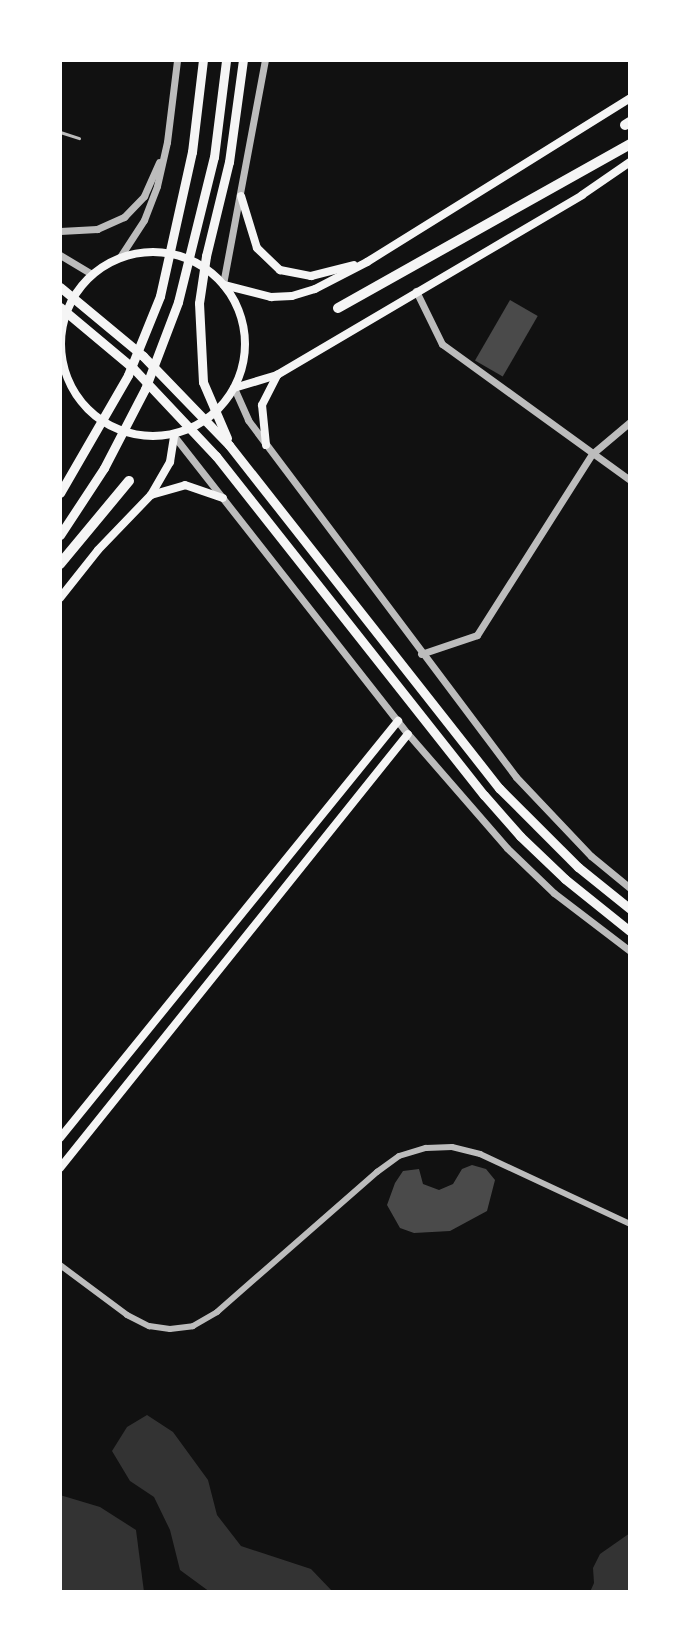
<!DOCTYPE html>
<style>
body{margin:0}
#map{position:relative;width:690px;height:1652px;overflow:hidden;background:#111;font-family:"Work Sans",sans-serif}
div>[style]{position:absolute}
.water>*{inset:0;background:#333}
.building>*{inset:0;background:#4a4a4a;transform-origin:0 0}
.service>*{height:3px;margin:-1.5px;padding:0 1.5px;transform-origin:1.5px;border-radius:1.5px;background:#bcbcbc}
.minor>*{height:6px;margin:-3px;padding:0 3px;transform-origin:3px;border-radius:3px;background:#bcbcbc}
.tertiary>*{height:7px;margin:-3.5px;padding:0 3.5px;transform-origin:3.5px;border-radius:3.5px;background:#bcbcbc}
.secondary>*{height:8px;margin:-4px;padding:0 4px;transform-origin:4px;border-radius:4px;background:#f5f5f5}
.secondary>.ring{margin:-4px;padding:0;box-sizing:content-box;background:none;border:8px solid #f5f5f5;border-radius:50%}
.primary>*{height:9px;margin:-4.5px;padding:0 4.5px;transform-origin:4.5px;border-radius:4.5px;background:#f5f5f5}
.trunk>*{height:10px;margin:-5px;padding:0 5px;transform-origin:5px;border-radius:5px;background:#f5f5f5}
span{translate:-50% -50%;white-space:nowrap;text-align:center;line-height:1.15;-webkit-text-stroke:8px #fff;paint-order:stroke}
.frame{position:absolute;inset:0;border:62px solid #fff;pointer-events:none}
</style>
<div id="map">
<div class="water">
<div style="clip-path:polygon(147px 1415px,173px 1432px,208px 1480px,217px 1515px,241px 1546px,311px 1569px,333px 1592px,210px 1592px,180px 1570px,170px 1530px,154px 1497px,130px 1481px,112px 1451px,127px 1427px)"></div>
<div style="clip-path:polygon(60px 1495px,100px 1507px,136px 1530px,144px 1592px,60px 1592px)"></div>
<div style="clip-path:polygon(630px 1533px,630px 1592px,590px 1592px,594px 1583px,593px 1568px,600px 1554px)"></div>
</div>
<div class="building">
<div style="left:510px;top:300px;width:32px;height:70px;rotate:30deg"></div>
<div style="clip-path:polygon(472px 1165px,486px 1169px,495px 1180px,487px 1211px,450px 1231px,414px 1233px,400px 1228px,387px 1205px,395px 1183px,403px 1171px,419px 1169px,423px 1184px,439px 1190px,453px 1184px,462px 1169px)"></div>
</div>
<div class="service">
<div style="left:60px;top:132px;width:20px;rotate:18deg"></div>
</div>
<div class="minor">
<div style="left:60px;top:1265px;width:84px;rotate:36.7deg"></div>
<div style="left:127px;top:1315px;width:25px;rotate:27deg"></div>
<div style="left:149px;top:1326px;width:21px;rotate:8deg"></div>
<div style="left:170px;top:1329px;width:23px;rotate:-7deg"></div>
<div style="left:193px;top:1326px;width:28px;rotate:-30deg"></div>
<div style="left:217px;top:1312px;width:213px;rotate:-41.2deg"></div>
<div style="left:377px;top:1172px;width:27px;rotate:-36deg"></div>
<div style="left:399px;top:1156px;width:28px;rotate:-17deg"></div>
<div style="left:426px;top:1148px;width:26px;rotate:-2deg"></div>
<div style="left:452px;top:1147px;width:29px;rotate:14deg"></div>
<div style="left:480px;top:1154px;width:166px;rotate:25deg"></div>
</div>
<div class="tertiary">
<div style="left:60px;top:231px;width:37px;rotate:-3deg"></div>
<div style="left:97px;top:229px;width:30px;rotate:-24deg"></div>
<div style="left:124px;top:217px;width:29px;rotate:-46deg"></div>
<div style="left:144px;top:196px;width:37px;rotate:-66deg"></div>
<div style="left:60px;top:255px;width:37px;rotate:31deg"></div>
<div style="left:120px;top:257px;width:44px;rotate:-57deg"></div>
<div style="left:144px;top:220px;width:36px;rotate:-69deg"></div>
<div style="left:157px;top:186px;width:45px;rotate:-77.2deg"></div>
<div style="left:167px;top:142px;width:83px;rotate:-83deg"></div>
<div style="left:223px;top:284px;width:228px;rotate:-79.4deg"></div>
<div style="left:416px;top:291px;width:59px;rotate:63.9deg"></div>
<div style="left:442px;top:344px;width:232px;rotate:35.9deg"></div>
<div style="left:60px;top:348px;width:1px;rotate:45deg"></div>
<div style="left:234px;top:388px;width:35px;rotate:66deg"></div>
<div style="left:248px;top:420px;width:446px;rotate:53.1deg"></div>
<div style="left:516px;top:777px;width:109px;rotate:46.5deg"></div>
<div style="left:591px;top:856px;width:50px;rotate:39.4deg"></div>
<div style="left:174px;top:436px;width:379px;rotate:51.9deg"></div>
<div style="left:408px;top:734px;width:151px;rotate:49deg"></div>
<div style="left:507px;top:848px;width:65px;rotate:43.8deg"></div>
<div style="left:554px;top:893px;width:96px;rotate:37.3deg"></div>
<div style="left:421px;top:654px;width:59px;rotate:-18.7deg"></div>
<div style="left:477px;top:635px;width:214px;rotate:-57.6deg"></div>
<div style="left:592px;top:454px;width:50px;rotate:-40.1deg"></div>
</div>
<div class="secondary">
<div style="left:241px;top:196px;width:54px;rotate:72.9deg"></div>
<div style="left:257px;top:248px;width:32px;rotate:44deg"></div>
<div style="left:280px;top:270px;width:32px;rotate:11deg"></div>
<div style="left:311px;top:276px;width:44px;rotate:-14.3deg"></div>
<div class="ring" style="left:61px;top:252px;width:176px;height:176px"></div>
<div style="left:224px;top:285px;width:49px;rotate:14.3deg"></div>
<div style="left:271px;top:297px;width:21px;rotate:-3deg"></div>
<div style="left:292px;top:296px;width:24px;rotate:-17deg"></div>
<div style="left:315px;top:289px;width:59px;rotate:-27.4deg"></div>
<div style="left:367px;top:262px;width:310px;rotate:-31.9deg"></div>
<div style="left:234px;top:388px;width:45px;rotate:-16.8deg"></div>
<div style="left:277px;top:375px;width:354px;rotate:-30.5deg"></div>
<div style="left:582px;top:195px;width:58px;rotate:-34.5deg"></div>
<div style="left:266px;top:445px;width:40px;rotate:-95.7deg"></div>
<div style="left:262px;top:405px;width:34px;rotate:-63deg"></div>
<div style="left:151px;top:495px;width:35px;rotate:-16deg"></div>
<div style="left:185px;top:485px;width:40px;rotate:18.9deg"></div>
<div style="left:60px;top:598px;width:61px;rotate:-51.6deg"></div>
<div style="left:98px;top:550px;width:76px;rotate:-46.1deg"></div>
<div style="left:151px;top:495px;width:38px;rotate:-60deg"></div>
<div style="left:170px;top:462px;width:26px;rotate:-81deg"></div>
<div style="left:60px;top:1138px;width:537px;rotate:-50.97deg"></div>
<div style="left:60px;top:1168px;width:556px;rotate:-51.28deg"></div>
</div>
<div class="primary">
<div style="left:60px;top:287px;width:108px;rotate:39.7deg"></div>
<div style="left:143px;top:356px;width:124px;rotate:46deg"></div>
<div style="left:229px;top:445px;width:437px;rotate:51.8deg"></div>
<div style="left:499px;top:788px;width:112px;rotate:45deg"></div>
<div style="left:578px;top:867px;width:67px;rotate:38.9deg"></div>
<div style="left:60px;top:307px;width:95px;rotate:39.9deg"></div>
<div style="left:133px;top:368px;width:121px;rotate:46.7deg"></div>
<div style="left:216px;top:456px;width:432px;rotate:51.7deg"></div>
<div style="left:484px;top:795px;width:55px;rotate:48.7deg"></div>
<div style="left:520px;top:836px;width:62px;rotate:43.7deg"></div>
<div style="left:565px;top:879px;width:83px;rotate:38.7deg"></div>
<div style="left:227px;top:438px;width:61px;rotate:-113.2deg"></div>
<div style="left:203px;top:382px;width:79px;rotate:-92.9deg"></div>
<div style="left:199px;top:303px;width:48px;rotate:-81.5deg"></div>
<div style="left:206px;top:256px;width:97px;rotate:-76.3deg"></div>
<div style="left:229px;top:162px;width:103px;rotate:-82.2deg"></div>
<div style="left:60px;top:493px;width:136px;rotate:-60deg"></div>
<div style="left:128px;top:375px;width:85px;rotate:-67.9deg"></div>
<div style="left:160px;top:296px;width:148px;rotate:-77.5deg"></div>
<div style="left:192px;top:152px;width:93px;rotate:-83.2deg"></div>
<div style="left:60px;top:535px;width:80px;rotate:-56.7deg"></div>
<div style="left:104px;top:468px;width:89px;rotate:-62.6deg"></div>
<div style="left:145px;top:389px;width:93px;rotate:-69.2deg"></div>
<div style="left:178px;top:302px;width:149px;rotate:-76.1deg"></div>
<div style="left:214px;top:157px;width:98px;rotate:-82.9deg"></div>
</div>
<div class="trunk">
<div style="left:625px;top:125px;width:6px;rotate:-31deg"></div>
<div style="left:338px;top:308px;width:335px;rotate:-29.3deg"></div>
<div style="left:60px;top:564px;width:108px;rotate:-50.3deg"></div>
</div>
<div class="frame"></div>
</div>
